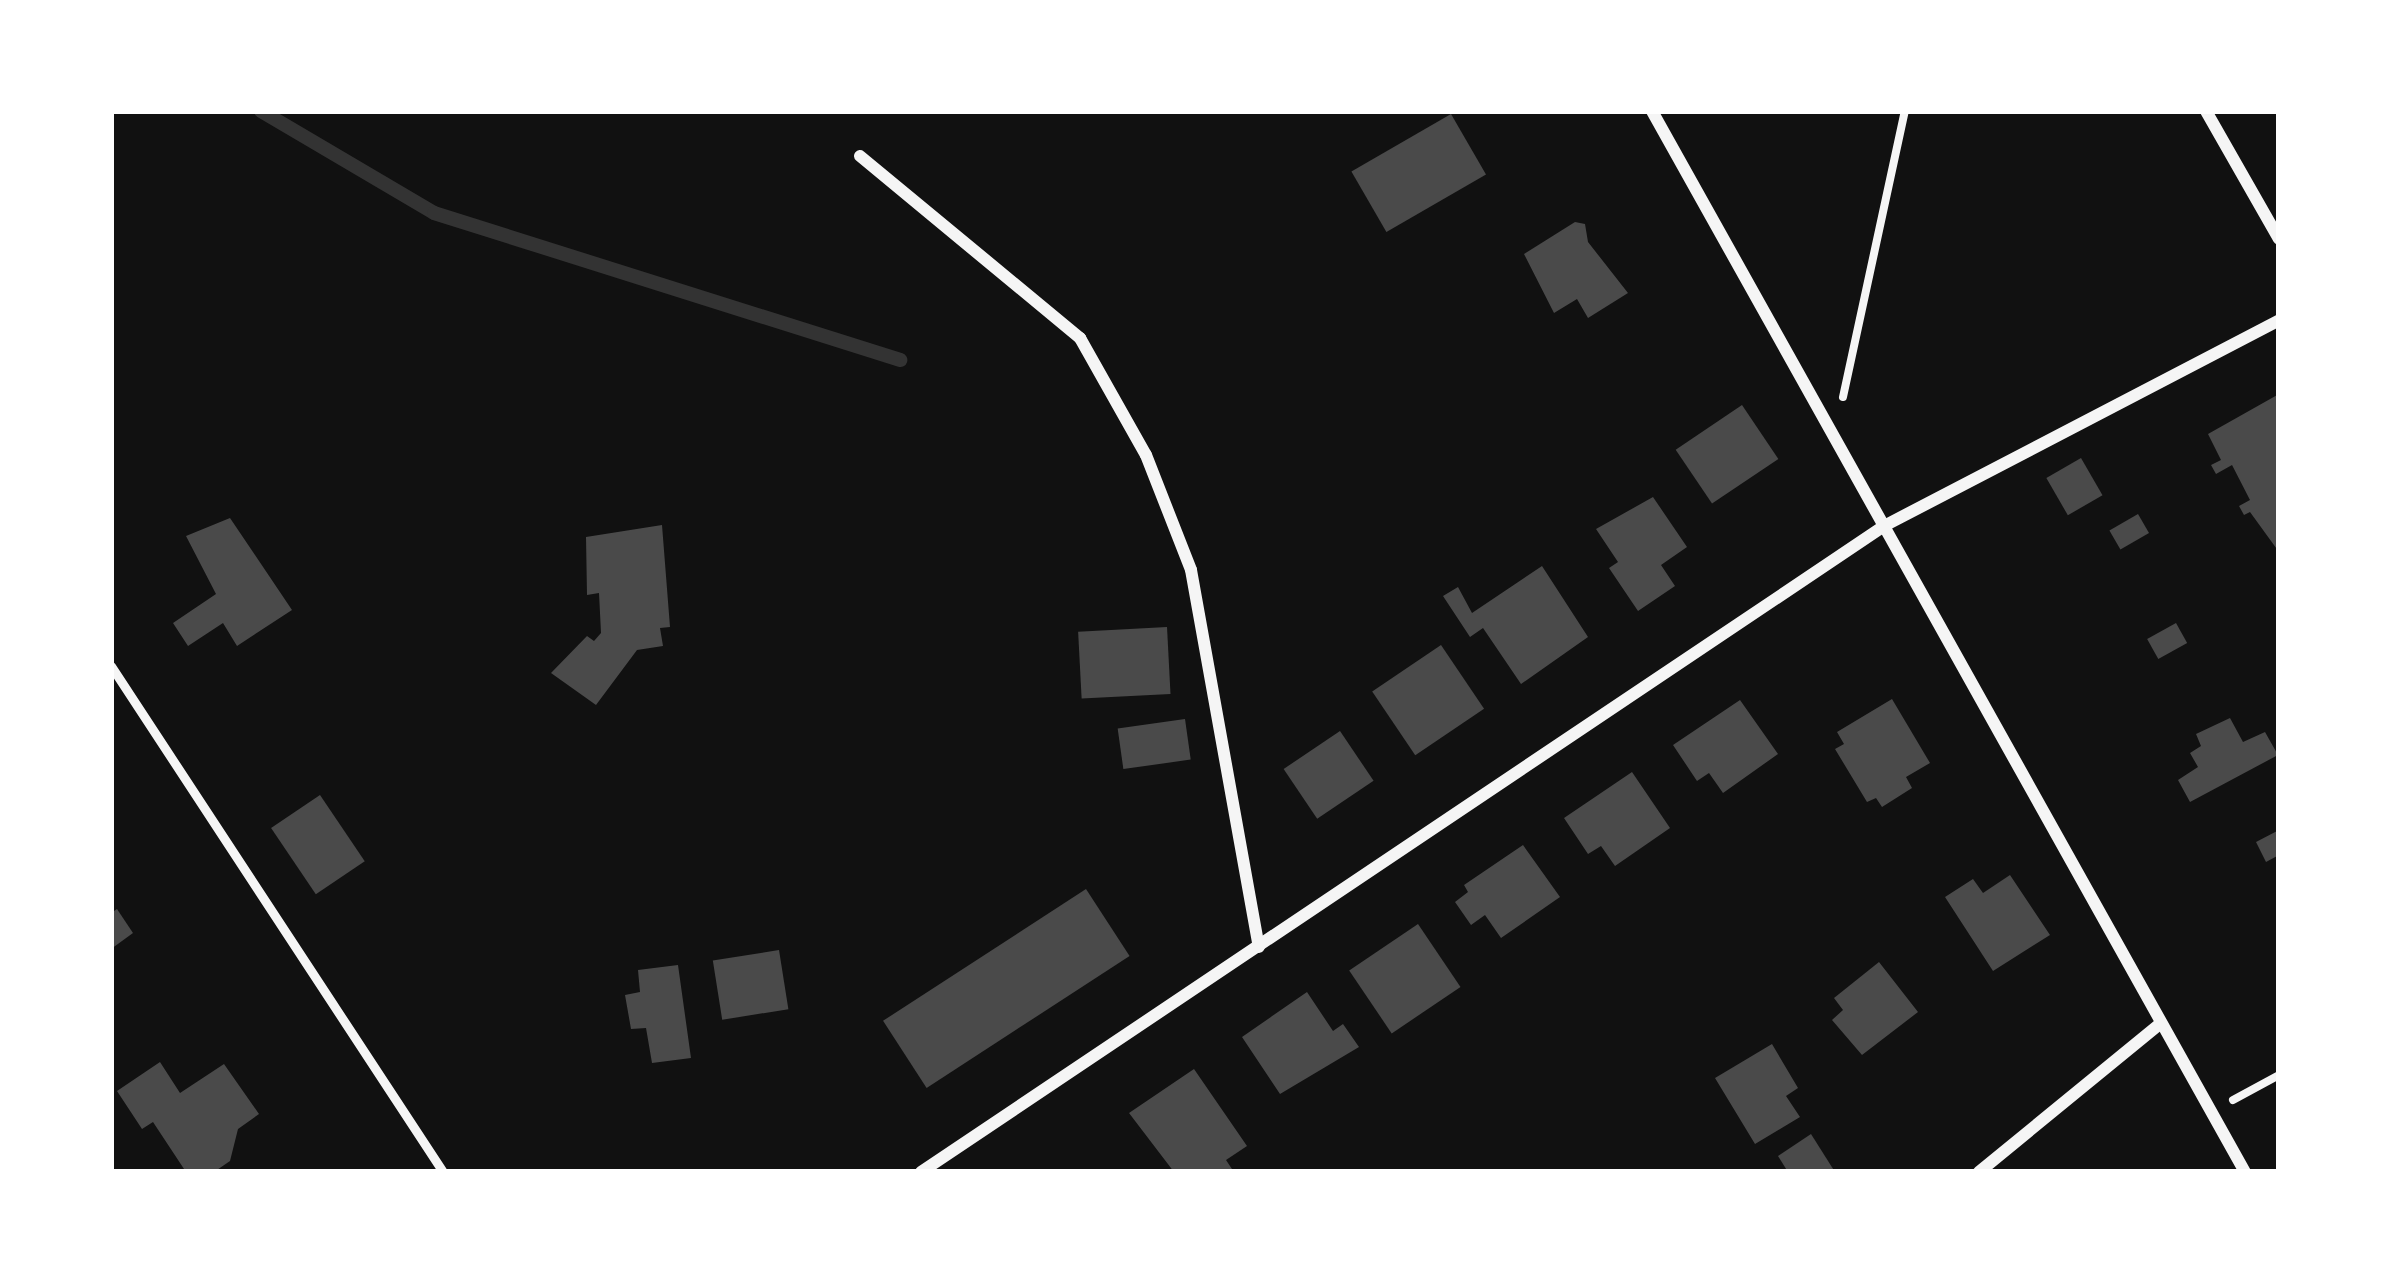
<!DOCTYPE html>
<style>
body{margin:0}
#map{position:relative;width:2390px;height:1283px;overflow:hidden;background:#111;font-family:"PT Sans Narrow",sans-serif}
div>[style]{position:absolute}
.stream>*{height:14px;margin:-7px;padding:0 7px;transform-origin:7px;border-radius:7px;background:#333}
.building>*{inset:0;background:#4a4a4a;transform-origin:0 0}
.path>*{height:8px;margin:-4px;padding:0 4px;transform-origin:4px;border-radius:4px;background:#f5f5f5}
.service>*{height:9px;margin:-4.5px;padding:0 4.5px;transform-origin:4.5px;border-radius:4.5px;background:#f5f5f5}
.minor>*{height:12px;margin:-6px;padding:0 6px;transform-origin:6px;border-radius:6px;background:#f5f5f5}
span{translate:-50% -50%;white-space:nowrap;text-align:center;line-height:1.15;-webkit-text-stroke:9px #fff;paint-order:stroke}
.frame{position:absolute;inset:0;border:114px solid #fff;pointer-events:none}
</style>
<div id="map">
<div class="stream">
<div style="left:261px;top:111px;width:201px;rotate:30.5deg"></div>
<div style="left:434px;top:213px;width:489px;rotate:17.5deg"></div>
</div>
<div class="building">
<div style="left:1451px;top:114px;width:70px;height:115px;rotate:60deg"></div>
<div style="clip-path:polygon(1575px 222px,1585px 224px,1588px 242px,1628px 293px,1588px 318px,1577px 299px,1554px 313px,1524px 254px)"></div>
<div style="clip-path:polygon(2279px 394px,2279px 552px,2250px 512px,2244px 515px,2239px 506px,2250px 500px,2232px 465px,2216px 474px,2211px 465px,2221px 460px,2208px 434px)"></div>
<div style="left:1742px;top:405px;width:65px;height:80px;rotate:56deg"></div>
<div style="left:2081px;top:458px;width:43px;height:40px;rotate:60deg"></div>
<div style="clip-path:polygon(1653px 497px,1687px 547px,1661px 565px,1675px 586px,1638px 611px,1609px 568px,1618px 562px,1596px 529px)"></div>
<div style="left:2138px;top:514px;width:22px;height:33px;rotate:60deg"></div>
<div style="clip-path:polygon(230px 518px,292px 610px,237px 646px,223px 623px,188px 646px,173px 623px,216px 594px,186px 536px)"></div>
<div style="clip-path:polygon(662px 525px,670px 627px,660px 628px,663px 646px,637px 650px,596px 705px,551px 673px,587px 636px,594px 641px,601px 633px,599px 593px,587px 595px,586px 537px)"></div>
<div style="clip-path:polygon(1542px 566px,1588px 637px,1521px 684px,1483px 628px,1470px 637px,1443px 596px,1458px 587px,1472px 613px)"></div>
<div style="left:2176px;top:623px;width:23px;height:33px;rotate:61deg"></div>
<div style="left:1167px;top:627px;width:67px;height:89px;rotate:87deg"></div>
<div style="left:1441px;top:645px;width:77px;height:83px;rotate:56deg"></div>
<div style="clip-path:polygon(1892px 699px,1930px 763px,1906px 777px,1912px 788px,1882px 807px,1876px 798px,1867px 802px,1835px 749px,1844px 744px,1837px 732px)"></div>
<div style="clip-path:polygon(1740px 700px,1778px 754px,1723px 793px,1709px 773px,1697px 781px,1673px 745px)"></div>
<div style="clip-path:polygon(2230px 718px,2243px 742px,2265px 732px,2278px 755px,2190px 802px,2178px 780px,2198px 767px,2190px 753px,2201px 746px,2196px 734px)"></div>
<div style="left:1185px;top:719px;width:41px;height:68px;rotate:82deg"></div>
<div style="left:1340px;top:731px;width:60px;height:68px;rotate:56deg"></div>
<div style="clip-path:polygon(1632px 772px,1670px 828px,1615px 866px,1601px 846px,1588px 854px,1564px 818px)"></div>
<div style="left:320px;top:795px;width:80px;height:59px;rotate:56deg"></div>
<div style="clip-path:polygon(2279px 830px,2279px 855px,2266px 862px,2256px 842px)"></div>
<div style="clip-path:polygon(1523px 845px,1560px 897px,1501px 938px,1485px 915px,1471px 925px,1455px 902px,1468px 892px,1464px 885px)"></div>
<div style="clip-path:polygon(2010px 875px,2050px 935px,1993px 971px,1945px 897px,1973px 879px,1983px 893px)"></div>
<div style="left:1086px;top:889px;width:80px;height:242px;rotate:57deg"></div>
<div style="clip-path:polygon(117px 909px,133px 933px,111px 949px,111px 913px)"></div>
<div style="left:1418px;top:924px;width:76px;height:83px;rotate:56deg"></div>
<div style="left:779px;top:950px;width:60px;height:67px;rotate:81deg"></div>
<div style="clip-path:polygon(1879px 962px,1918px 1012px,1862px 1055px,1832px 1020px,1843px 1010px,1834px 998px)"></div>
<div style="clip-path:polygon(678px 965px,691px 1058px,652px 1063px,646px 1028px,631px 1029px,625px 995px,640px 992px,638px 970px)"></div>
<div style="clip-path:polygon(1307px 992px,1333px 1031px,1343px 1024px,1359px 1047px,1280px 1094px,1242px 1037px)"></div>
<div style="clip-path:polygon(1772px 1044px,1798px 1088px,1786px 1096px,1800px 1117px,1755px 1144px,1715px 1078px)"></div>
<div style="clip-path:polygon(160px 1062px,180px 1093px,224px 1064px,259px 1114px,238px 1129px,230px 1161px,214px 1172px,186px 1172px,153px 1122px,142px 1129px,117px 1091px)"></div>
<div style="clip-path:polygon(1194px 1069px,1247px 1146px,1226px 1160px,1234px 1172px,1174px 1172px,1129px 1113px)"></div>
<div style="clip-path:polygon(1811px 1134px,1835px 1172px,1788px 1172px,1778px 1156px)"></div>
</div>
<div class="path">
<div style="left:1843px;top:397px;width:293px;rotate:-77.8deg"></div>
<div style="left:2233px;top:1100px;width:52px;rotate:-28.5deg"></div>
</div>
<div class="service">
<div style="left:111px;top:666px;width:605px;rotate:56.73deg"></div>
</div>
<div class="minor">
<div style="left:1652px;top:111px;width:1215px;rotate:60.8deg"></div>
<div style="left:2206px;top:111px;width:147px;rotate:60.3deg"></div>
<div style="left:860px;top:156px;width:286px;rotate:39.6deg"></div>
<div style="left:1080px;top:338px;width:134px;rotate:60.6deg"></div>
<div style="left:1146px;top:455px;width:123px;rotate:68.6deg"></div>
<div style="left:1191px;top:570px;width:383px;rotate:79.8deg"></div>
<div style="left:921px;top:1172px;width:1160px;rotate:-33.85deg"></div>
<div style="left:1884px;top:526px;width:445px;rotate:-27.5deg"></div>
<div style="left:1979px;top:1172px;width:235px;rotate:-39.3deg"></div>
</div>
<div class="frame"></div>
</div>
